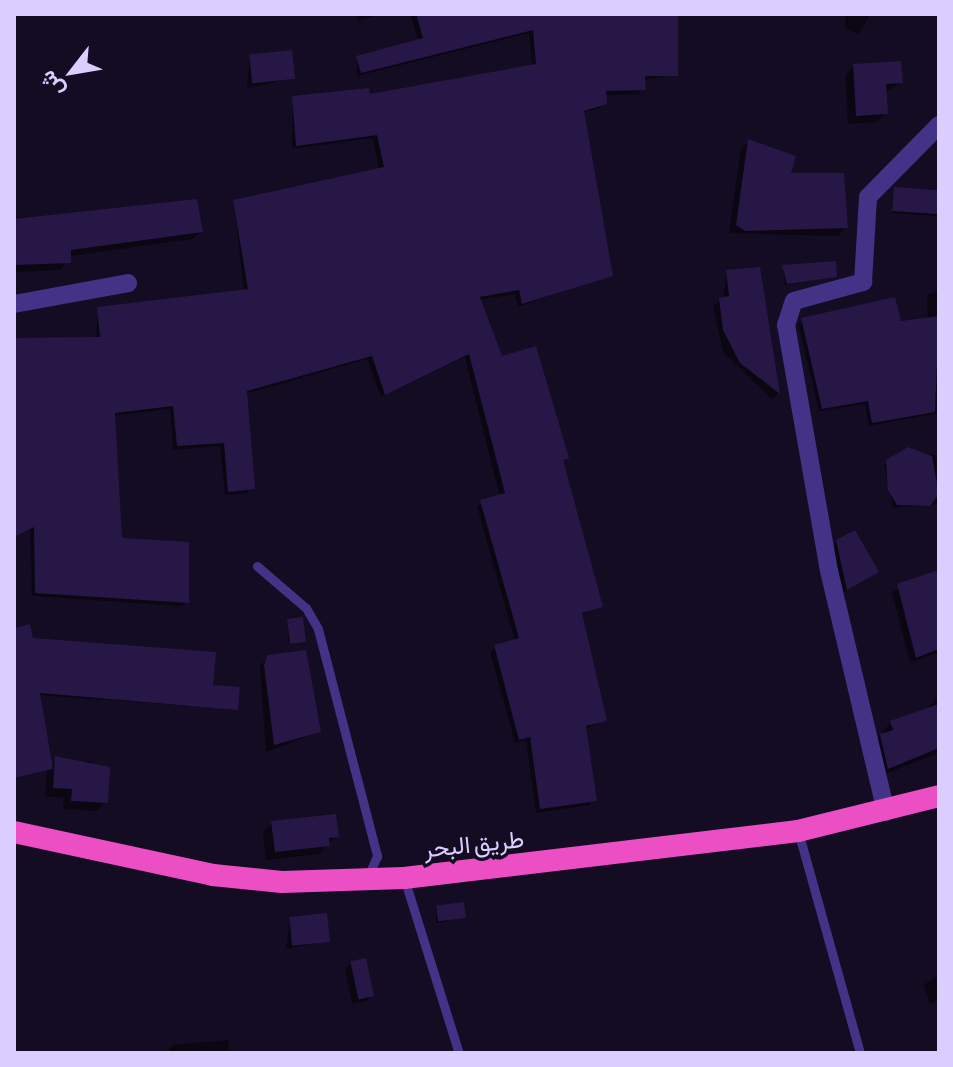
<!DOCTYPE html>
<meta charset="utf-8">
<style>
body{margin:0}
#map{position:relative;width:953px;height:1067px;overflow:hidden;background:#130c23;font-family:"Asap Condensed",Vazirmatn,sans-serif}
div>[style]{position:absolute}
.shadow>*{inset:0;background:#0007;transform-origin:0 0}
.building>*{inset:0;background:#271746;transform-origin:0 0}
.service>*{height:9px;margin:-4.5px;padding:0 4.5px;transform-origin:4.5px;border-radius:4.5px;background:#423386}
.minor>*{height:18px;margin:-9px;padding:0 9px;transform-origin:9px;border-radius:9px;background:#423386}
.trunk>*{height:22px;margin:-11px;padding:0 11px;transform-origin:11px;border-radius:11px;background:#eb4fc3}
span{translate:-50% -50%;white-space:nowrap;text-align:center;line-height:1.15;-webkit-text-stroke:7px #130c23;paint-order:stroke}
.street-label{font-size:24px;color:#dbceff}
.frame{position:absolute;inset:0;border:16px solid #dbceff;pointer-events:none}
.north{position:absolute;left:32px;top:32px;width:80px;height:80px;-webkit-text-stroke:6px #130c23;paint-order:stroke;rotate:239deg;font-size:22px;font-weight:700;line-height:32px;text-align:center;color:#dbceff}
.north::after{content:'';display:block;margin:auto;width:28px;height:36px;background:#dbceff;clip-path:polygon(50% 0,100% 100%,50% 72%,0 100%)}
</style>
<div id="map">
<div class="shadow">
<div style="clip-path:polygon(356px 14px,382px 14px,358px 20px)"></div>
<div style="clip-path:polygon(410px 14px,676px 14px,676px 75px,644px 80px,639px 94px,604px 95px,600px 108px,582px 113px,610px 275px,518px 307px,515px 294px,479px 300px,500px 359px,566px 457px,561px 463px,601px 607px,580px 615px,605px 721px,584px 729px,590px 805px,536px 813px,526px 740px,515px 743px,490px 651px,515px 641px,477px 506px,500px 497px,465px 357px,381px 397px,367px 359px,245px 394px,248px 493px,225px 495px,220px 446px,173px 450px,170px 409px,113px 416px,121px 540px,187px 602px,182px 606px,32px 596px,30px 529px,14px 537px,14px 338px,96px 339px,98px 309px,244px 291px,234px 202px,379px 170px,373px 138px,292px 149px,293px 98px,368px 96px,532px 67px,529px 33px,357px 76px,357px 57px,419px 42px)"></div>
<div style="clip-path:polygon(845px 14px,870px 14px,859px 34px,846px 29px)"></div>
<div style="clip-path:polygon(250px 57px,293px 78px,247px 88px)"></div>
<div style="clip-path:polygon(854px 66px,901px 83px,885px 92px,886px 113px,877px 122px,848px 124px,845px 75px)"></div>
<div style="clip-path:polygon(749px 141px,788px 175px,846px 227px,838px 236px,729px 233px,741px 149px)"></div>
<div style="left:895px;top:189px;width:44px;height:24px;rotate:4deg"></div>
<div style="clip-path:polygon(14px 220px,201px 231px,193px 239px,69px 256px,61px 270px,14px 272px)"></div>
<div style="clip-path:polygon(783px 267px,835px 276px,785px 285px)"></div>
<div style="clip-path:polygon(758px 269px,778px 394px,772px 399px,723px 352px,713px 306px,723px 299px,727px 272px)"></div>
<div style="clip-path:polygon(939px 290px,939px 413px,869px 426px,865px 404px,819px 411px,798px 323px,928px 320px,927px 295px)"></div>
<div style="clip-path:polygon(909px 449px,939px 456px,939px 504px,893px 508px,884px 465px)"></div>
<div style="clip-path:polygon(837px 542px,877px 572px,841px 594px,831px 548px)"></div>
<div style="clip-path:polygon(939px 572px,939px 652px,910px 663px,892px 592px)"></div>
<div style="clip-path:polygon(288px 621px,304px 640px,288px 642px)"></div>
<div style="clip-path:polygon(14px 630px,29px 644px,211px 686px,236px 709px,38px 695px,50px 764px,92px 761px,106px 802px,97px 811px,63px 809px,64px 798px,45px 796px,47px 771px,14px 778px)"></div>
<div style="clip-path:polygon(269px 657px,319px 732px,266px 752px,260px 666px)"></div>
<div style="clip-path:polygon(939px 696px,939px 753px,882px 775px,874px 743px,891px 722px,926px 710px)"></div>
<div style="clip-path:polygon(272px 823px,336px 836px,319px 854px,266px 860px,263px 832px)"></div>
<div style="clip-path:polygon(437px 908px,464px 917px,436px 923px)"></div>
<div style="clip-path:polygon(290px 918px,327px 941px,286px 949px)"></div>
<div style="clip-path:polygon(351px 963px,372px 996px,366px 1001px,352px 1004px,345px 969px)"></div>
<div style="clip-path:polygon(939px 974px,939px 1001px,930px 1004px,924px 985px)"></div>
<div style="clip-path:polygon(228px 1040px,229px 1053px,167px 1053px,172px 1045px)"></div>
</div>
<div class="building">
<div style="clip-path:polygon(416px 14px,678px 14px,678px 76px,645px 76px,646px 90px,606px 91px,607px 104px,584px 111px,613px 276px,522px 304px,519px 290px,480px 297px,502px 356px,536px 346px,569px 458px,563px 460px,603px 607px,582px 613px,607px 721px,586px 726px,597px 801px,540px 809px,530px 737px,519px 740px,494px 645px,519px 638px,480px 500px,505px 493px,469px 354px,385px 395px,372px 356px,247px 391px,255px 489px,228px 492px,224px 443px,177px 446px,173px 406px,115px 413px,122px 538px,189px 542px,189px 603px,35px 593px,34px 527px,14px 537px,14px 338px,100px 337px,97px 307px,248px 289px,233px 200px,384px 167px,377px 135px,296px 146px,292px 96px,369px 88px,370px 94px,536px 64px,533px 30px,361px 73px,356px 56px,423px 38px)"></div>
<div style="left:292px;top:50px;width:29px;height:43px;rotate:84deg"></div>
<div style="clip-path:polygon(901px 61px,903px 83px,886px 84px,888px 114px,856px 116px,853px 64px)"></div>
<div style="clip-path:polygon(748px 139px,796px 156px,791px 173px,844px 173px,848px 228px,745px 231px,736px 225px)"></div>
<div style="left:894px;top:187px;width:45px;height:24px;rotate:4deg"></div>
<div style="clip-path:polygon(197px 199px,203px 232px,71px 250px,71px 263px,14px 265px,14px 219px)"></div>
<div style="clip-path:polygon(836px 261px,837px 277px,787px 284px,782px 265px)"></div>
<div style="clip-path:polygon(760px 267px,768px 318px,780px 394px,740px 363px,723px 330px,719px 298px,729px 296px,726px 270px)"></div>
<div style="clip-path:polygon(895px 297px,901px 321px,939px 316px,935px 412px,872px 423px,868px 401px,822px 409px,801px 318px)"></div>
<div style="clip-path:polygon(908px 447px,932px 456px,939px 494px,930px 506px,897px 505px,888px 490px,886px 460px)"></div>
<div style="clip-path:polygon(855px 530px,879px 572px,847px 590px,836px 540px)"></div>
<div style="clip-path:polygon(939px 570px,939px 649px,916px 658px,897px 584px)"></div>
<div style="left:287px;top:619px;width:16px;height:25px;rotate:-7deg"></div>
<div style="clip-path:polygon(30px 624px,33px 638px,216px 652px,213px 685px,240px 687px,238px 710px,40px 693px,53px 769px,14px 778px,14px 628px)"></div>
<div style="clip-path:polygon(306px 650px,321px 732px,274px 745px,264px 665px,268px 655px)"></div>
<div style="clip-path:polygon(939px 704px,939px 748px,888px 769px,880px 734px,893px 730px,890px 721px)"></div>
<div style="clip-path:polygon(55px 756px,110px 767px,108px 803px,71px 801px,72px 789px,53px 788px)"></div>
<div style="clip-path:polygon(336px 814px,339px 837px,329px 838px,330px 846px,275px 852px,271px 821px)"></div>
<div style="left:464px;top:902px;width:16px;height:28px;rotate:83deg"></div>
<div style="left:327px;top:913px;width:29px;height:38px;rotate:84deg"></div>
<div style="left:366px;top:958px;width:39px;height:16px;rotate:78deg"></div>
</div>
<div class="service">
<div style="left:257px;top:566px;width:65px;rotate:40.6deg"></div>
<div style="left:306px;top:608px;width:24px;rotate:60deg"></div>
<div style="left:318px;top:629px;width:235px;rotate:75.4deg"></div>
<div style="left:377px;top:856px;width:24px;rotate:114deg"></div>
<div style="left:798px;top:831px;width:230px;rotate:74.4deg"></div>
<div style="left:404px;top:878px;width:183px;rotate:72.6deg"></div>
</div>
<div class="minor">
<div style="left:14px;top:304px;width:116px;rotate:-10.4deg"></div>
<div style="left:886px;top:812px;width:248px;rotate:-103.3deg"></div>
<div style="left:829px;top:571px;width:250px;rotate:-99.9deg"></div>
<div style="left:786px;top:325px;width:25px;rotate:-72deg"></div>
<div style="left:794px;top:301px;width:72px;rotate:-15.4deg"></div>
<div style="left:863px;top:282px;width:85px;rotate:-86.6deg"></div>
<div style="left:868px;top:197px;width:101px;rotate:-45.4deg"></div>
</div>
<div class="trunk">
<div style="left:14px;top:832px;width:204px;rotate:12.2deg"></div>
<div style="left:213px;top:875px;width:69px;rotate:5.8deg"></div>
<div style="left:282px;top:882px;width:122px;rotate:-1.9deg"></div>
<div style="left:404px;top:878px;width:397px;rotate:-6.8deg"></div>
<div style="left:798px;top:831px;width:145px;rotate:-13.9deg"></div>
</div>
<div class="street-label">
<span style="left:474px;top:844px;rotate:-6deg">طريق البحر</span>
</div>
<div class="frame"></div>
<div class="north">ش</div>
</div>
